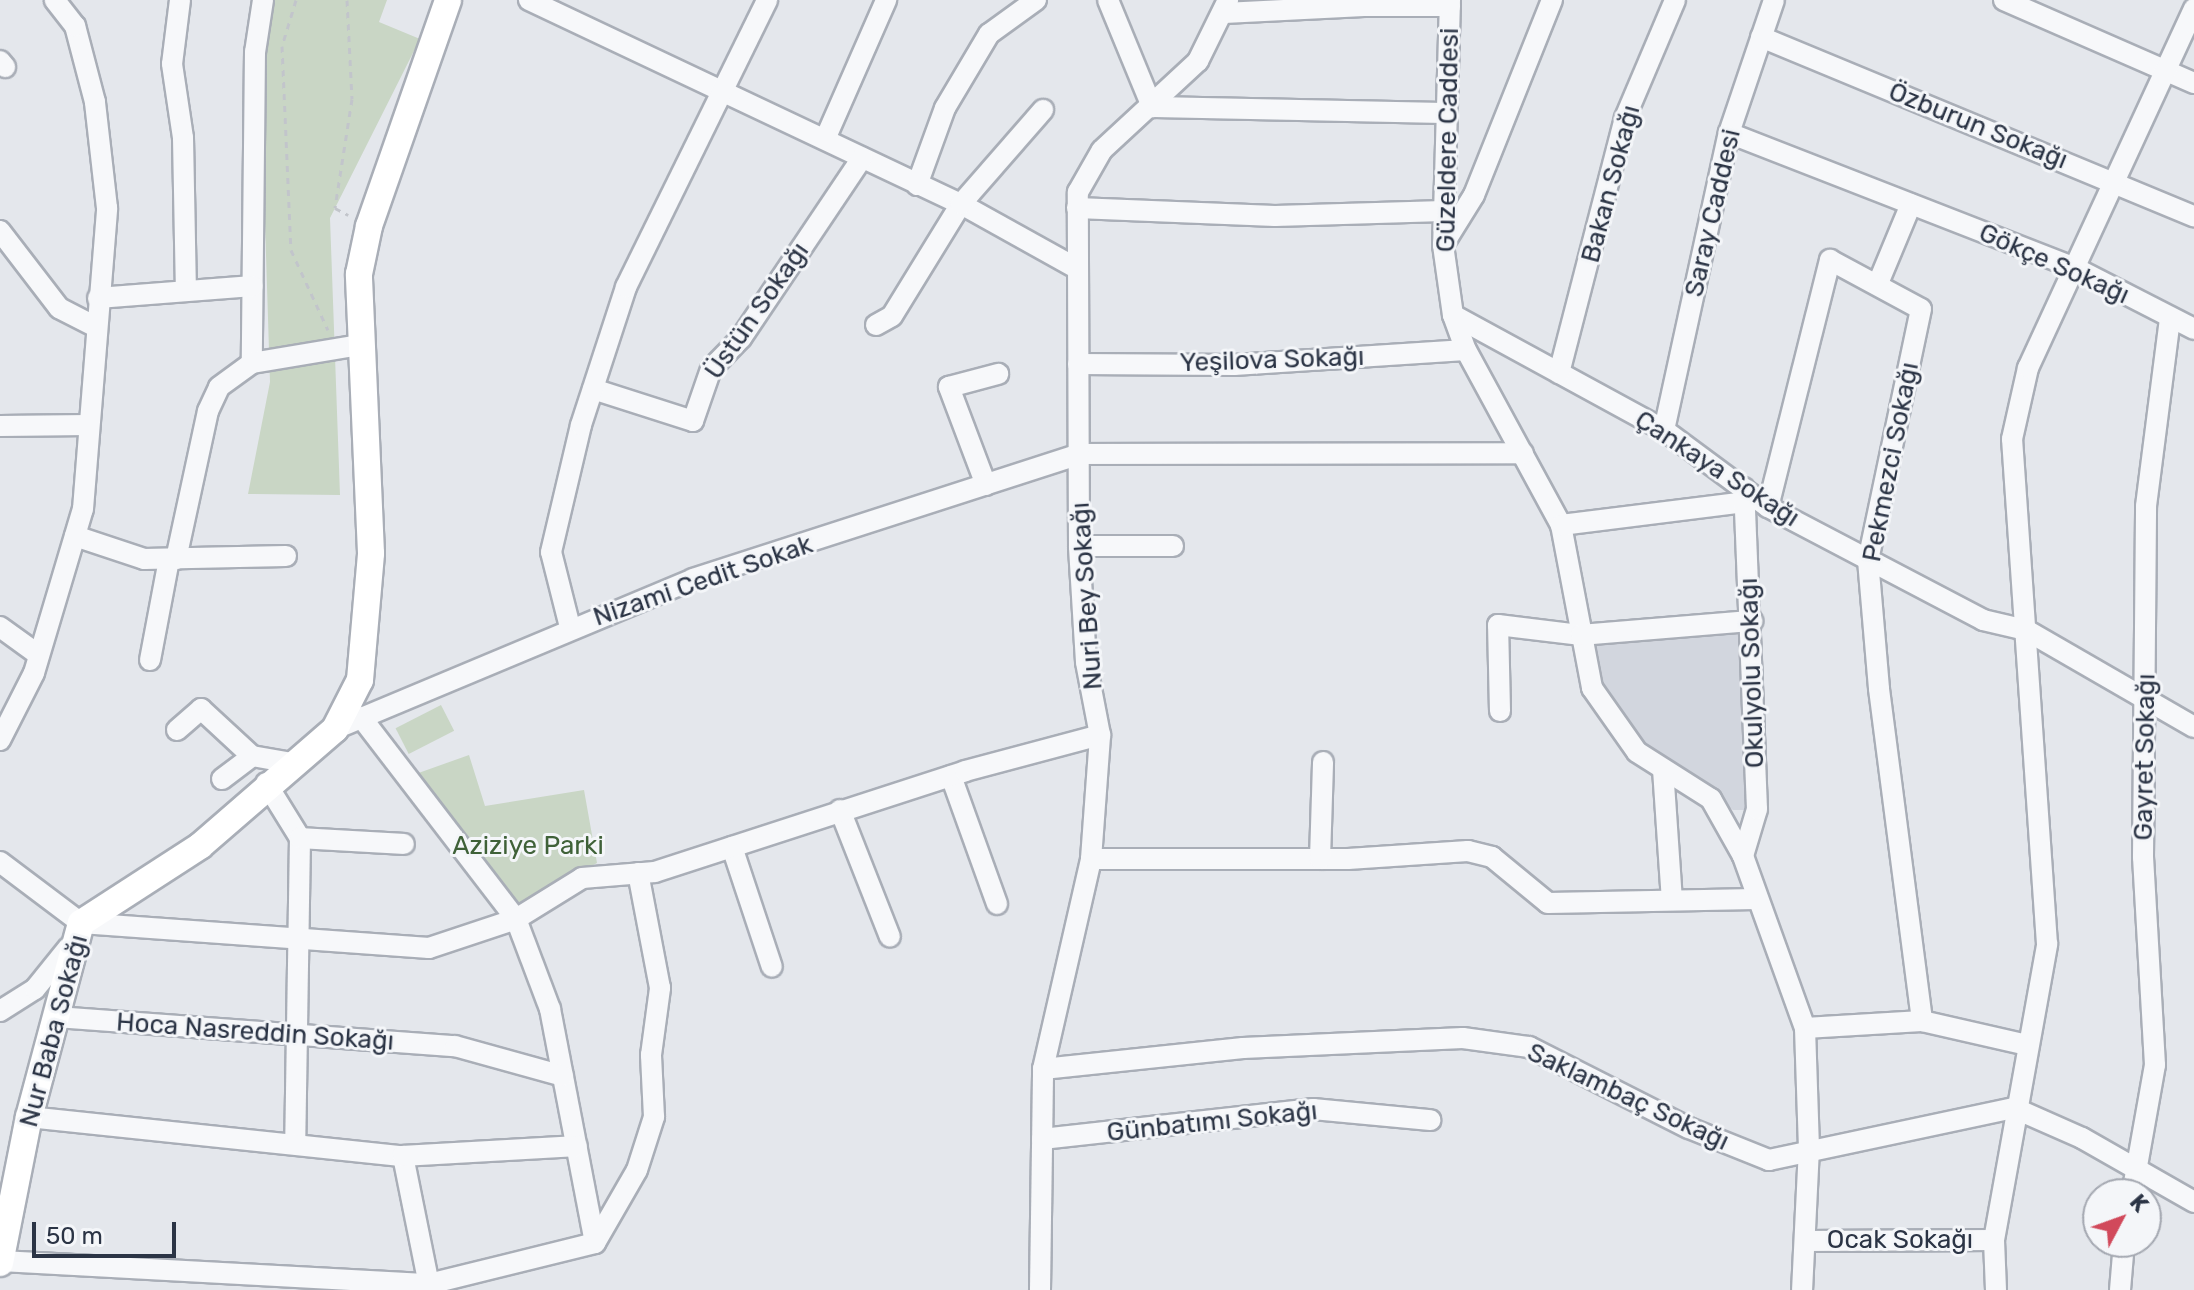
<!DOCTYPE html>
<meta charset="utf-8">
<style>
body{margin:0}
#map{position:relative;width:2194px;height:1290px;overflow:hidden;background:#e4e7ec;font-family:Rubik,sans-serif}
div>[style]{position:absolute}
.built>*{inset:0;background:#d2d6de}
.green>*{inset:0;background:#c9d6c5;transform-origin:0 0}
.path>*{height:3px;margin-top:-1.5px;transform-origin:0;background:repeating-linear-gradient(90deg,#c2c5cb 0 6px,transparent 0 12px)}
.roads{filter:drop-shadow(2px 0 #a9aeb7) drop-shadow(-2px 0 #a9aeb7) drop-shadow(0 2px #a9aeb7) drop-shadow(0 -2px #a9aeb7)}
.minor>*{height:20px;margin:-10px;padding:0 10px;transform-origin:10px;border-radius:10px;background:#f7f8fa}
.major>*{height:26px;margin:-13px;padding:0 13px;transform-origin:13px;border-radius:13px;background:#fff}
span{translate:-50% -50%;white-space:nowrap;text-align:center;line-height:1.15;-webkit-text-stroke:6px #f4f6f9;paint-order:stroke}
.street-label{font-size:26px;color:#2b3445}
.park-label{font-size:26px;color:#3f6138}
.north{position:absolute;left:2082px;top:1178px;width:80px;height:80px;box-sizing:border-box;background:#f4f6f9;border:2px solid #a4a8b1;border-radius:50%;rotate:49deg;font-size:22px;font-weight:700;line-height:32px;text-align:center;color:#2b3445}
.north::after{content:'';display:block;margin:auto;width:28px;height:36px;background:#d1495b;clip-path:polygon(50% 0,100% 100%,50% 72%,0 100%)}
.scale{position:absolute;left:32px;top:1222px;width:144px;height:36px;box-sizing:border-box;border:4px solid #2b3445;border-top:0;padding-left:10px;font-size:24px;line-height:28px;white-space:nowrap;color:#2b3445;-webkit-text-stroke:6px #f4f6f9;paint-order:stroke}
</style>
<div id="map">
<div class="built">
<div style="clip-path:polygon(1745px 631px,1752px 772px,1747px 810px,1733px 810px,1639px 742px,1603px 693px,1594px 644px)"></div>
</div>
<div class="green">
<div style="clip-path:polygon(269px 0,387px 0,379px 22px,420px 39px,330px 218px,340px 495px,248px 494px,270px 382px,261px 96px)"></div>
<div style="left:441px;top:705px;width:29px;height:51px;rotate:63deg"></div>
<div style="clip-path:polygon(469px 755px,485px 806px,584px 790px,597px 863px,516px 906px,410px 776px)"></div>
</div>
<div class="path">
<div style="left:296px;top:0;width:48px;rotate:106.9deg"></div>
<div style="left:282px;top:46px;width:204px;rotate:87.5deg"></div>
<div style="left:291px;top:250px;width:88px;rotate:65.2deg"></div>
<div style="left:347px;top:0;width:99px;rotate:87.1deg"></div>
<div style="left:352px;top:99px;width:110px;rotate:98.9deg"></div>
<div style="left:335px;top:208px;width:15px;rotate:28deg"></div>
</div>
<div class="roads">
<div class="minor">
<div style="left:180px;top:0;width:64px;rotate:97.1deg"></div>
<div style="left:172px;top:64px;width:75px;rotate:81.5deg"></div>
<div style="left:183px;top:138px;width:153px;rotate:88.9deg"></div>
<div style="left:263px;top:0;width:53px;rotate:98.7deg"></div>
<div style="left:255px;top:52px;width:311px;rotate:90.6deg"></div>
<div style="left:252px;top:363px;width:109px;rotate:-9.5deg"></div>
<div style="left:529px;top:0;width:478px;rotate:25.3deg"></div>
<div style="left:961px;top:204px;width:132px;rotate:29.1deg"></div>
<div style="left:1108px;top:0;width:116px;rotate:67.6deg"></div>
<div style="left:1365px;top:0;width:6px;rotate:99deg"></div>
<div style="left:1364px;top:6px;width:86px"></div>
<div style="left:1450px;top:0;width:245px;rotate:91.6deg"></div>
<div style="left:1443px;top:245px;width:71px;rotate:81.9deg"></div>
<div style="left:1453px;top:315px;width:37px;rotate:70deg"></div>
<div style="left:1466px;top:350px;width:199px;rotate:61.5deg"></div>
<div style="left:1561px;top:525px;width:166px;rotate:79.2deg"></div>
<div style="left:1592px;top:688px;width:78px;rotate:54.9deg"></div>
<div style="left:1637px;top:752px;width:88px;rotate:32.4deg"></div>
<div style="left:1711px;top:799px;width:65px;rotate:60.7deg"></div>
<div style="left:1743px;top:856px;width:183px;rotate:70.2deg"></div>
<div style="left:1805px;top:1028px;width:120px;rotate:88.1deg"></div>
<div style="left:1809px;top:1148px;width:142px;rotate:92.8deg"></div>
<div style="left:2004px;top:0;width:207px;rotate:23.6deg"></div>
<div style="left:1224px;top:13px;width:140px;rotate:-2.9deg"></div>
<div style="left:1761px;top:37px;width:469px;rotate:22.5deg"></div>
<div style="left:0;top:61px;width:8px;rotate:50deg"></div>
<div style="left:1152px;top:107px;width:294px;rotate:1.2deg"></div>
<div style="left:1729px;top:133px;width:371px;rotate:21.3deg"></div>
<div style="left:2075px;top:268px;width:134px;rotate:27.1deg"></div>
<div style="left:826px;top:137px;width:150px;rotate:-66.3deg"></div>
<div style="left:917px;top:185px;width:82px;rotate:-70deg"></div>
<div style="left:945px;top:108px;width:86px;rotate:-59.3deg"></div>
<div style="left:989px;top:34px;width:58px;rotate:-35.9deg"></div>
<div style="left:1077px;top:208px;width:198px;rotate:2.3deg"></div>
<div style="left:1275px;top:216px;width:169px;rotate:-1.7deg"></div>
<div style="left:0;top:231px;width:97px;rotate:52.5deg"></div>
<div style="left:59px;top:308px;width:42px;rotate:27.2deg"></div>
<div style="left:1443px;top:245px;width:59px;rotate:-58.2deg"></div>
<div style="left:1474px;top:195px;width:210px;rotate:-68.2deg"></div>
<div style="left:1879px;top:281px;width:83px;rotate:-67.4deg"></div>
<div style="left:98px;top:298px;width:155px;rotate:-4.4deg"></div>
<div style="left:1453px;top:315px;width:240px;rotate:28.6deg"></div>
<div style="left:1664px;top:430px;width:129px;rotate:36.5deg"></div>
<div style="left:1768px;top:507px;width:243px;rotate:27.7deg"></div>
<div style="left:1983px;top:620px;width:44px;rotate:13.1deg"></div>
<div style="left:2026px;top:630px;width:194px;rotate:30deg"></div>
<div style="left:876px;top:325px;width:18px;rotate:-29deg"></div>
<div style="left:892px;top:316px;width:132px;rotate:-58.4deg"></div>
<div style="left:961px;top:204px;width:125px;rotate:-48.9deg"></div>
<div style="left:1078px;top:364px;width:156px;rotate:0.4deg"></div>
<div style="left:1234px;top:365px;width:232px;rotate:-3.7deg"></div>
<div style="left:1559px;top:373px;width:263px;rotate:-75.5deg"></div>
<div style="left:1625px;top:118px;width:128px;rotate:-67deg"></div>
<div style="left:593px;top:389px;width:105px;rotate:17.7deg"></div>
<div style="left:693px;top:421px;width:55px;rotate:-70.9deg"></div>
<div style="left:711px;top:369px;width:43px;rotate:-45.9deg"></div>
<div style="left:741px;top:338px;width:217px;rotate:-56.1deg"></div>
<div style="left:0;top:426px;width:89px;rotate:-0.6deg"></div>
<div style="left:1664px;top:430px;width:304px;rotate:-77.7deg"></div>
<div style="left:1729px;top:133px;width:140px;rotate:-71.3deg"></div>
<div style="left:986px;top:485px;width:105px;rotate:-110.7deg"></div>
<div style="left:949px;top:387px;width:51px;rotate:-14.9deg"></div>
<div style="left:1768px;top:507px;width:255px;rotate:-75.9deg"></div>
<div style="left:1830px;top:260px;width:103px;rotate:28.3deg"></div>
<div style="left:1921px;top:309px;width:257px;rotate:101.9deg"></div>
<div style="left:1868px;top:560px;width:129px;rotate:85.1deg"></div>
<div style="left:1879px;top:689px;width:335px;rotate:82.6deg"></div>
<div style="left:1561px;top:525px;width:185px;rotate:-7.1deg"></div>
<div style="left:75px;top:536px;width:73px;rotate:18.4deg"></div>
<div style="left:144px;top:559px;width:142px;rotate:-1.2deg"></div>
<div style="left:1079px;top:546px;width:94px"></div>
<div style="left:176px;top:559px;width:151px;rotate:-77.8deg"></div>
<div style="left:208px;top:411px;width:26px;rotate:-65deg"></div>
<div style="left:219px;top:387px;width:41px;rotate:-36deg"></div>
<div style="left:0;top:627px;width:48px;rotate:35.7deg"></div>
<div style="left:570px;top:627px;width:77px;rotate:-104.2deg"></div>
<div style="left:551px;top:552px;width:130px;rotate:-76.7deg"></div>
<div style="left:581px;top:425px;width:145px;rotate:-71.9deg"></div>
<div style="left:626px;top:287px;width:320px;rotate:-63.8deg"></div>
<div style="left:150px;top:660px;width:103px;rotate:-79.3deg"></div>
<div style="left:1500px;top:711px;width:86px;rotate:-91.3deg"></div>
<div style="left:1498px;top:625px;width:84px;rotate:6.9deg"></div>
<div style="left:1581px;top:635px;width:172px;rotate:-4.7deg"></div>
<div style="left:361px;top:717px;width:255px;rotate:52.5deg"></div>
<div style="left:516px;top:919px;width:96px;rotate:69.3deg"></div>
<div style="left:550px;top:1009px;width:238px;rotate:79.1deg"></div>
<div style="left:335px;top:729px;width:388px;rotate:-22.7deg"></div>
<div style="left:693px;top:579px;width:406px;rotate:-17.9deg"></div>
<div style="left:1079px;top:454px;width:444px;rotate:-0.1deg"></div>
<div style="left:177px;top:730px;width:32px;rotate:-41deg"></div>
<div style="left:201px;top:709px;width:69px;rotate:42.7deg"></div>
<div style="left:0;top:740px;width:75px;rotate:-63.1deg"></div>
<div style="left:34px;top:673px;width:171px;rotate:-73.4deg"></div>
<div style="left:83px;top:509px;width:302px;rotate:-85.4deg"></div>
<div style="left:107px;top:208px;width:107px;rotate:-96.5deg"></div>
<div style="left:95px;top:102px;width:79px;rotate:-104.7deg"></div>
<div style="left:75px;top:26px;width:33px;rotate:-128deg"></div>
<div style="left:1663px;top:769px;width:131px;rotate:86.1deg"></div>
<div style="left:951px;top:776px;width:136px;rotate:70.2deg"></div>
<div style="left:222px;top:779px;width:38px;rotate:-37deg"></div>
<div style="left:252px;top:756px;width:41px;rotate:9.9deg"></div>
<div style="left:266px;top:783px;width:65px;rotate:58.3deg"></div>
<div style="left:300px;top:838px;width:306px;rotate:90.9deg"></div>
<div style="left:840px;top:810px;width:136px;rotate:68.5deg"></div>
<div style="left:300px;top:838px;width:104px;rotate:3.3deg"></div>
<div style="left:732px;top:847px;width:126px;rotate:71.6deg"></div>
<div style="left:1743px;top:856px;width:49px;rotate:-73.4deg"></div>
<div style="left:1757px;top:809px;width:321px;rotate:-92.3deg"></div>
<div style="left:1091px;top:859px;width:257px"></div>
<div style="left:1348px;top:859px;width:120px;rotate:-3.8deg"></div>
<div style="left:1468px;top:851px;width:25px;rotate:14deg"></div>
<div style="left:1492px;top:857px;width:72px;rotate:39.4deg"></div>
<div style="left:1548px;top:903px;width:208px;rotate:-1.1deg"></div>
<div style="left:1320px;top:859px;width:97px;rotate:-88.2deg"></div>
<div style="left:0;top:862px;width:101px;rotate:37deg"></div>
<div style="left:81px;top:923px;width:349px;rotate:4.1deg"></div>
<div style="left:429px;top:948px;width:92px;rotate:-18.4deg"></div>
<div style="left:516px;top:919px;width:78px;rotate:-31.8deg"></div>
<div style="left:582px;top:878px;width:73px;rotate:-4.7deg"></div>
<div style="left:655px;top:872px;width:326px;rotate:-18deg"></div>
<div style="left:965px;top:771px;width:140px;rotate:-14.9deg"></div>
<div style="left:0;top:1011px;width:41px;rotate:-32.2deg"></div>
<div style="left:35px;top:989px;width:53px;rotate:-51.2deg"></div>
<div style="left:56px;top:1017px;width:400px;rotate:4.2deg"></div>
<div style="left:455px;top:1046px;width:112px;rotate:15.5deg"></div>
<div style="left:1805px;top:1028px;width:117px;rotate:-3.4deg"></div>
<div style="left:1922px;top:1021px;width:109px;rotate:12.8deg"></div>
<div style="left:1043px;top:1069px;width:201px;rotate:-6deg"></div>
<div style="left:1243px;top:1048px;width:220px;rotate:-2.6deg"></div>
<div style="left:1463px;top:1038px;width:67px;rotate:7.8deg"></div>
<div style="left:1529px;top:1047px;width:179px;rotate:26.9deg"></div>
<div style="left:1689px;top:1128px;width:86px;rotate:21.8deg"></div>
<div style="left:1769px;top:1160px;width:250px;rotate:-12deg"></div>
<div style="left:2014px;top:1108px;width:74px;rotate:23.8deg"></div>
<div style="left:2082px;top:1138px;width:129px;rotate:29.7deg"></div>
<div style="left:29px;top:1117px;width:376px;rotate:6deg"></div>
<div style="left:403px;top:1156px;width:137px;rotate:78.6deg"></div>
<div style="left:1042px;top:1139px;width:273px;rotate:-6.3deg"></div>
<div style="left:1313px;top:1109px;width:118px;rotate:5.4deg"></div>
<div style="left:403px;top:1156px;width:174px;rotate:-3.3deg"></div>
<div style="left:2132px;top:1194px;width:131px;rotate:-79.9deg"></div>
<div style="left:2155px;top:1065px;width:208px;rotate:-93.3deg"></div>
<div style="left:2143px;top:857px;width:351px;rotate:-89.5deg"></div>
<div style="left:2146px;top:506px;width:189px;rotate:-82.7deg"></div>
<div style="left:1805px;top:1241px;width:189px;rotate:-0.3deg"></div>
<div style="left:595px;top:1243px;width:84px;rotate:-60.1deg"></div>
<div style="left:637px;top:1170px;width:56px;rotate:-72.2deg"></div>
<div style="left:654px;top:1117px;width:62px;rotate:-92.8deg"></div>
<div style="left:651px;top:1055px;width:68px;rotate:-82.3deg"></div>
<div style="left:660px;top:988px;width:117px;rotate:-100.8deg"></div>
<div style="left:1px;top:1261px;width:429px;rotate:3.1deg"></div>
<div style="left:429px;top:1284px;width:171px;rotate:-13.9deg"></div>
<div style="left:1040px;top:1290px;width:221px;rotate:-89.2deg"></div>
<div style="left:1043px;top:1069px;width:215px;rotate:-77.1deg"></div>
<div style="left:1091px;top:859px;width:124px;rotate:-85.8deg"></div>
<div style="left:1100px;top:735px;width:74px;rotate:-100.9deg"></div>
<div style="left:1086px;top:662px;width:116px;rotate:-93.5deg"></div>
<div style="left:1079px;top:546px;width:354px;rotate:-90.2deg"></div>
<div style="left:1078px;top:192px;width:48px;rotate:-60.3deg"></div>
<div style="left:1102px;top:150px;width:131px;rotate:-42.8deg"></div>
<div style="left:1198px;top:61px;width:68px;rotate:-63.8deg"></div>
<div style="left:1996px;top:1290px;width:50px;rotate:-92.3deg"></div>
<div style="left:1994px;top:1240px;width:301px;rotate:-79.8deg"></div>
<div style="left:2047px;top:944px;width:506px;rotate:-93.96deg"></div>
<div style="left:2012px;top:439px;width:73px;rotate:-77.3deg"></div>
<div style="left:2028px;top:368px;width:396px;rotate:-65.2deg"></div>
<div style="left:2120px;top:1290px;width:48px;rotate:-85.2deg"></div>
</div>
<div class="major">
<div style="left:0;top:1263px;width:149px;rotate:-78.8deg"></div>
<div style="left:29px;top:1117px;width:201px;rotate:-75deg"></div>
<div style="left:81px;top:923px;width:142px;rotate:-32.9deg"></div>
<div style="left:200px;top:846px;width:179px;rotate:-40.9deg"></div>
<div style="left:335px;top:729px;width:55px;rotate:-63deg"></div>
<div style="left:360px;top:680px;width:127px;rotate:-85deg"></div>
<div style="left:371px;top:553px;width:279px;rotate:-92.5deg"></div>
<div style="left:359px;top:274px;width:49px;rotate:-78.2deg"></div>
<div style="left:369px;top:226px;width:239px;rotate:-70.7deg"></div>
</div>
</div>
<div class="street-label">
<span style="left:1978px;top:126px;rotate:22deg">Özburun Sokağı</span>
<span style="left:1448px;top:140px;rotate:-89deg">Güzeldere Caddesi</span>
<span style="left:1611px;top:184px;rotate:-75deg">Bakan Sokağı</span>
<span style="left:1713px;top:213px;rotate:-77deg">Saray Caddesi</span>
<span style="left:2054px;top:264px;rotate:24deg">Gökçe Sokağı</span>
<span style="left:757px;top:311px;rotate:-55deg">Üstün Sokağı</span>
<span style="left:1272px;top:360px;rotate:-2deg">Yeşilova Sokağı</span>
<span style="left:1891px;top:462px;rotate:-79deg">Pekmezci Sokağı</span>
<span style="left:1717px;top:469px;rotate:33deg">Çankaya Sokağı</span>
<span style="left:703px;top:581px;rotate:-19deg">Nizami Cedit Sokak</span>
<span style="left:1087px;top:596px;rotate:-94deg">Nuri Bey Sokağı</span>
<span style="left:1752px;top:673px;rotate:-92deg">Okulyolu Sokağı</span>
<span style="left:2145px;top:757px;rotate:-89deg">Gayret Sokağı</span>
<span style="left:54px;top:1031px;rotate:-75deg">Nur Baba Sokağı</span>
<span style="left:255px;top:1032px;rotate:4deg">Hoca Nasreddin Sokağı</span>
<span style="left:1628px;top:1097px;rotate:25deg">Saklambaç Sokağı</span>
<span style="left:1212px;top:1122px;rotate:-6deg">Günbatımı Sokağı</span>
<span style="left:1900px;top:1240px">Ocak Sokağı</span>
</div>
<div class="park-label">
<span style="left:528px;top:846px">Aziziye Parki</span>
</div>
<div class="north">K</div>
<div class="scale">50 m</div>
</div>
